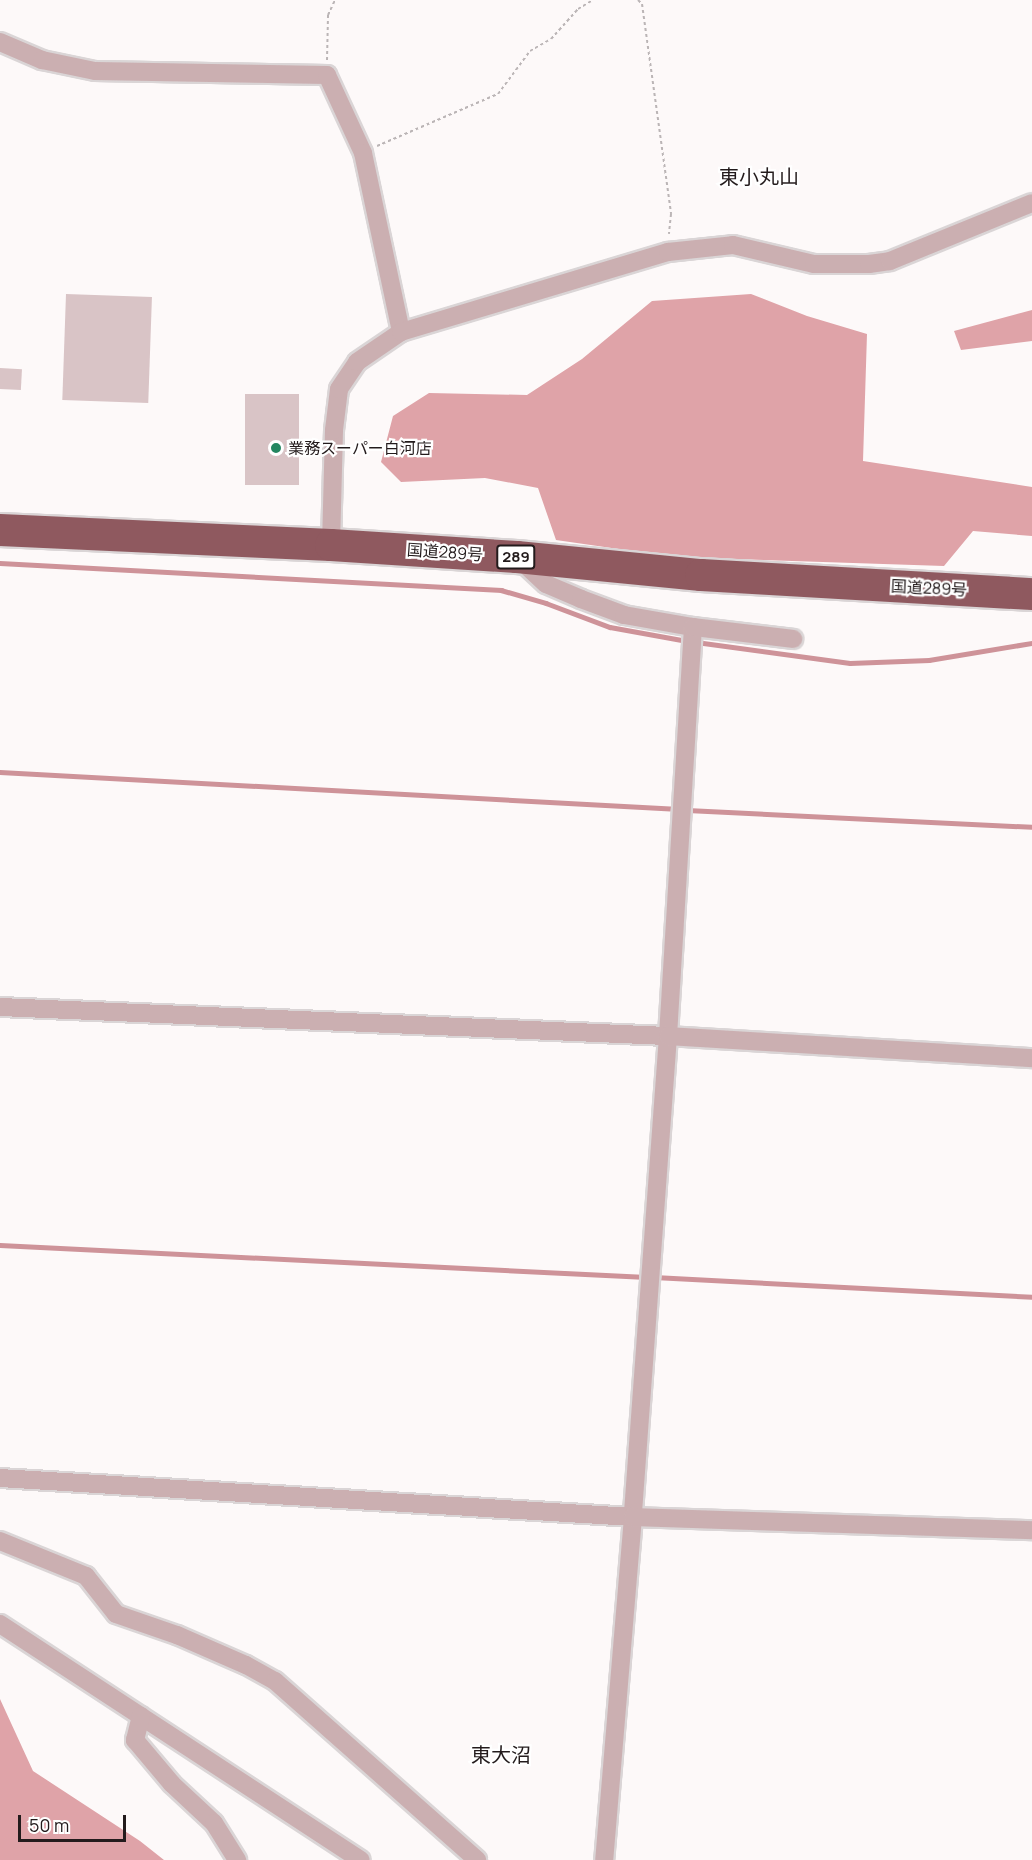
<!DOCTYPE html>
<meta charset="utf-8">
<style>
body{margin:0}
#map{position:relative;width:1032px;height:1860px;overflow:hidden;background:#fdf9f9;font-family:Manrope,"Noto Sans JP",sans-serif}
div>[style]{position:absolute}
.forest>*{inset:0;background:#dfa3a8}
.stream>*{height:4.5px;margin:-2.25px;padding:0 2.25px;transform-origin:2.25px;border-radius:2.25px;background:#ce9399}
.building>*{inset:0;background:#d9c4c6;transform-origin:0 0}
.path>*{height:2px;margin-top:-1px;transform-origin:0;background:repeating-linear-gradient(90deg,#bbb5b6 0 3px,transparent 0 6px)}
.roads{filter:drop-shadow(2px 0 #dad5d6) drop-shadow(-2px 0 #dad5d6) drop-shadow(0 2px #dad5d6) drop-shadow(0 -2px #dad5d6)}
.street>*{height:18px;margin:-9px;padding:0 9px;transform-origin:9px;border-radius:9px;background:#cbafb1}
.highway>*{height:32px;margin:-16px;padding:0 16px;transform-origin:16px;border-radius:16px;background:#8f595f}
.dots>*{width:16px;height:16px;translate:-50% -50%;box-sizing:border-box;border:3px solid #fff;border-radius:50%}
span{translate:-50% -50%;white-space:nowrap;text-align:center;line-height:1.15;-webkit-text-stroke:4.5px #fff;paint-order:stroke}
.shield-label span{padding:2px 4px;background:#fff;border:2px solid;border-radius:4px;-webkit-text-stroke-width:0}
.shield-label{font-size:15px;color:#231b1c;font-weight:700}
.poi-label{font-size:16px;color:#231b1c}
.left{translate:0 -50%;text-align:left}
.street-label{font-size:16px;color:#231b1c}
.quarter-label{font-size:20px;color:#231b1c}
.scale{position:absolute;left:18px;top:1815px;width:108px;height:27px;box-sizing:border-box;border:3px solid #231b1c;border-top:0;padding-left:8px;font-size:18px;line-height:21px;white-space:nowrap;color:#231b1c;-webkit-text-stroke:4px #fff;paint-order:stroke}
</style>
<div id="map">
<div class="forest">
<div style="clip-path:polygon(751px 294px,807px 316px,867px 334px,863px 461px,1032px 487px,1032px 536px,973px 531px,944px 566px,674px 557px,556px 540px,538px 488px,485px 478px,401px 482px,381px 462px,393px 416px,429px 393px,527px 395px,582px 359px,652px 301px)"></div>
<div style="clip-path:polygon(1032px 310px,1032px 341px,961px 350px,954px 331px)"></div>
<div style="clip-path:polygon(0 1699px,33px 1771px,140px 1841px,164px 1860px,0 1860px)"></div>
</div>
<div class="stream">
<div style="left:0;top:563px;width:502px;rotate:3.08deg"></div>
<div style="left:501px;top:590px;width:47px;rotate:16.1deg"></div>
<div style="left:546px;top:603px;width:68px;rotate:20.6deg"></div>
<div style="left:610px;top:627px;width:78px;rotate:10.3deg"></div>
<div style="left:696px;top:642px;width:155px;rotate:7.8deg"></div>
<div style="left:850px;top:663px;width:79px;rotate:-2.2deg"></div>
<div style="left:929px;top:660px;width:104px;rotate:-9.4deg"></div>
<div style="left:0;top:772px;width:680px;rotate:3.12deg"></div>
<div style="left:687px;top:810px;width:345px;rotate:2.8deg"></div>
<div style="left:0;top:1245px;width:647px;rotate:2.84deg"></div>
<div style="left:654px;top:1277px;width:379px;rotate:3deg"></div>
</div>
<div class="building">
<div style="left:66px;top:294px;width:86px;height:106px;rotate:2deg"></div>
<div style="left:0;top:368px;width:22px;height:21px;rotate:3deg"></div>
<div style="left:245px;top:394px;width:54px;height:91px"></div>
</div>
<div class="path">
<div style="left:638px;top:0;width:6px;rotate:45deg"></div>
<div style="left:642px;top:4px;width:212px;rotate:82.1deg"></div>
<div style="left:671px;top:214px;width:20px;rotate:96deg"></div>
<div style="left:327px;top:60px;width:45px;rotate:-88.7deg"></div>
<div style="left:328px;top:15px;width:17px;rotate:-65deg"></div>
<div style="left:377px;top:146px;width:132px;rotate:-23.3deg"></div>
<div style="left:498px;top:94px;width:54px;rotate:-53.3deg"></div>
<div style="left:530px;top:51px;width:24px;rotate:-30deg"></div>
<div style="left:551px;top:39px;width:40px;rotate:-48deg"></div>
<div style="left:578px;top:9px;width:17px;rotate:-31deg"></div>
</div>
<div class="roads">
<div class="street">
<div style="left:0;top:42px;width:46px;rotate:23.2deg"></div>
<div style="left:42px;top:60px;width:54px;rotate:11.7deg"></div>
<div style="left:95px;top:71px;width:232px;rotate:1deg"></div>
<div style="left:327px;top:75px;width:86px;rotate:65.2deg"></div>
<div style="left:363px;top:153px;width:183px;rotate:78deg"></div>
<div style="left:331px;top:545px;width:115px;rotate:-88.5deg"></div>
<div style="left:334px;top:430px;width:41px;rotate:-83deg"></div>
<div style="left:339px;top:389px;width:32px;rotate:-56deg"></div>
<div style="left:357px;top:362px;width:53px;rotate:-34.3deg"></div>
<div style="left:401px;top:332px;width:279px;rotate:-16.7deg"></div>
<div style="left:668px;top:252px;width:65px;rotate:-6.1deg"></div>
<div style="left:733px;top:245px;width:83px;rotate:13.2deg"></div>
<div style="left:814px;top:264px;width:55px"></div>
<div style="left:869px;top:264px;width:21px;rotate:-8deg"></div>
<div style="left:890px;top:261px;width:153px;rotate:-22.2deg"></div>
<div style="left:518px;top:558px;width:38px;rotate:43deg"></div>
<div style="left:546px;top:584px;width:38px;rotate:23deg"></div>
<div style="left:581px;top:599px;width:46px;rotate:20.4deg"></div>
<div style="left:624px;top:615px;width:70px;rotate:9.9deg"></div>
<div style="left:693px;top:627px;width:410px;rotate:93.5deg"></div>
<div style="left:668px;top:1036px;width:482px;rotate:94.2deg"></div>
<div style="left:633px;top:1517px;width:344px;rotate:94.8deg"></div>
<div style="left:693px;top:627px;width:101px;rotate:6.8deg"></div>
<div style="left:0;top:1007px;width:669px;rotate:2.49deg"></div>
<div style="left:668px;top:1036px;width:365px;rotate:3.5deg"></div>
<div style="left:0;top:1478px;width:634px;rotate:3.53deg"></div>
<div style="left:633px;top:1517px;width:399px;rotate:1.9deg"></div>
<div style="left:0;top:1541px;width:93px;rotate:22.1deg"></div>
<div style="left:86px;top:1576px;width:48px;rotate:51.7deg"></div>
<div style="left:116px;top:1614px;width:65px;rotate:19deg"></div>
<div style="left:177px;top:1635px;width:75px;rotate:23.5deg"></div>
<div style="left:246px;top:1665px;width:33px;rotate:29deg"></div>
<div style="left:275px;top:1681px;width:270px;rotate:41.5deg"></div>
<div style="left:0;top:1624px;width:431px;rotate:33.2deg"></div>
<div style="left:141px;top:1716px;width:25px;rotate:104deg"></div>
<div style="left:135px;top:1740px;width:57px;rotate:49.9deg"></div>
<div style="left:172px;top:1784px;width:57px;rotate:42.9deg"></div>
<div style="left:214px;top:1823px;width:44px;rotate:58.1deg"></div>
</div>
<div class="highway">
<div style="left:0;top:530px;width:331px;rotate:2.6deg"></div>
<div style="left:331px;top:545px;width:186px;rotate:3.7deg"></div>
<div style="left:517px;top:557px;width:185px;rotate:5.6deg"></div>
<div style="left:701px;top:575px;width:332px;rotate:3.3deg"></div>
</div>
</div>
<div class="dots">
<div style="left:276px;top:448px;background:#238660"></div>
</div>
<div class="shield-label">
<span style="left:516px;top:557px">289</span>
</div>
<div class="poi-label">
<span class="left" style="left:288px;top:448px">業務スーパー白河店</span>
</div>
<div class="street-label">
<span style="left:445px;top:552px;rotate:4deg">国道289号</span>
<span style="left:929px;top:588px;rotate:3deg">国道289号</span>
</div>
<div class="quarter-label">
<span style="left:759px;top:176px">東小丸山</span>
<span style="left:501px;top:1754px">東大沼</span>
</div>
<div class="scale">50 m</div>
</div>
